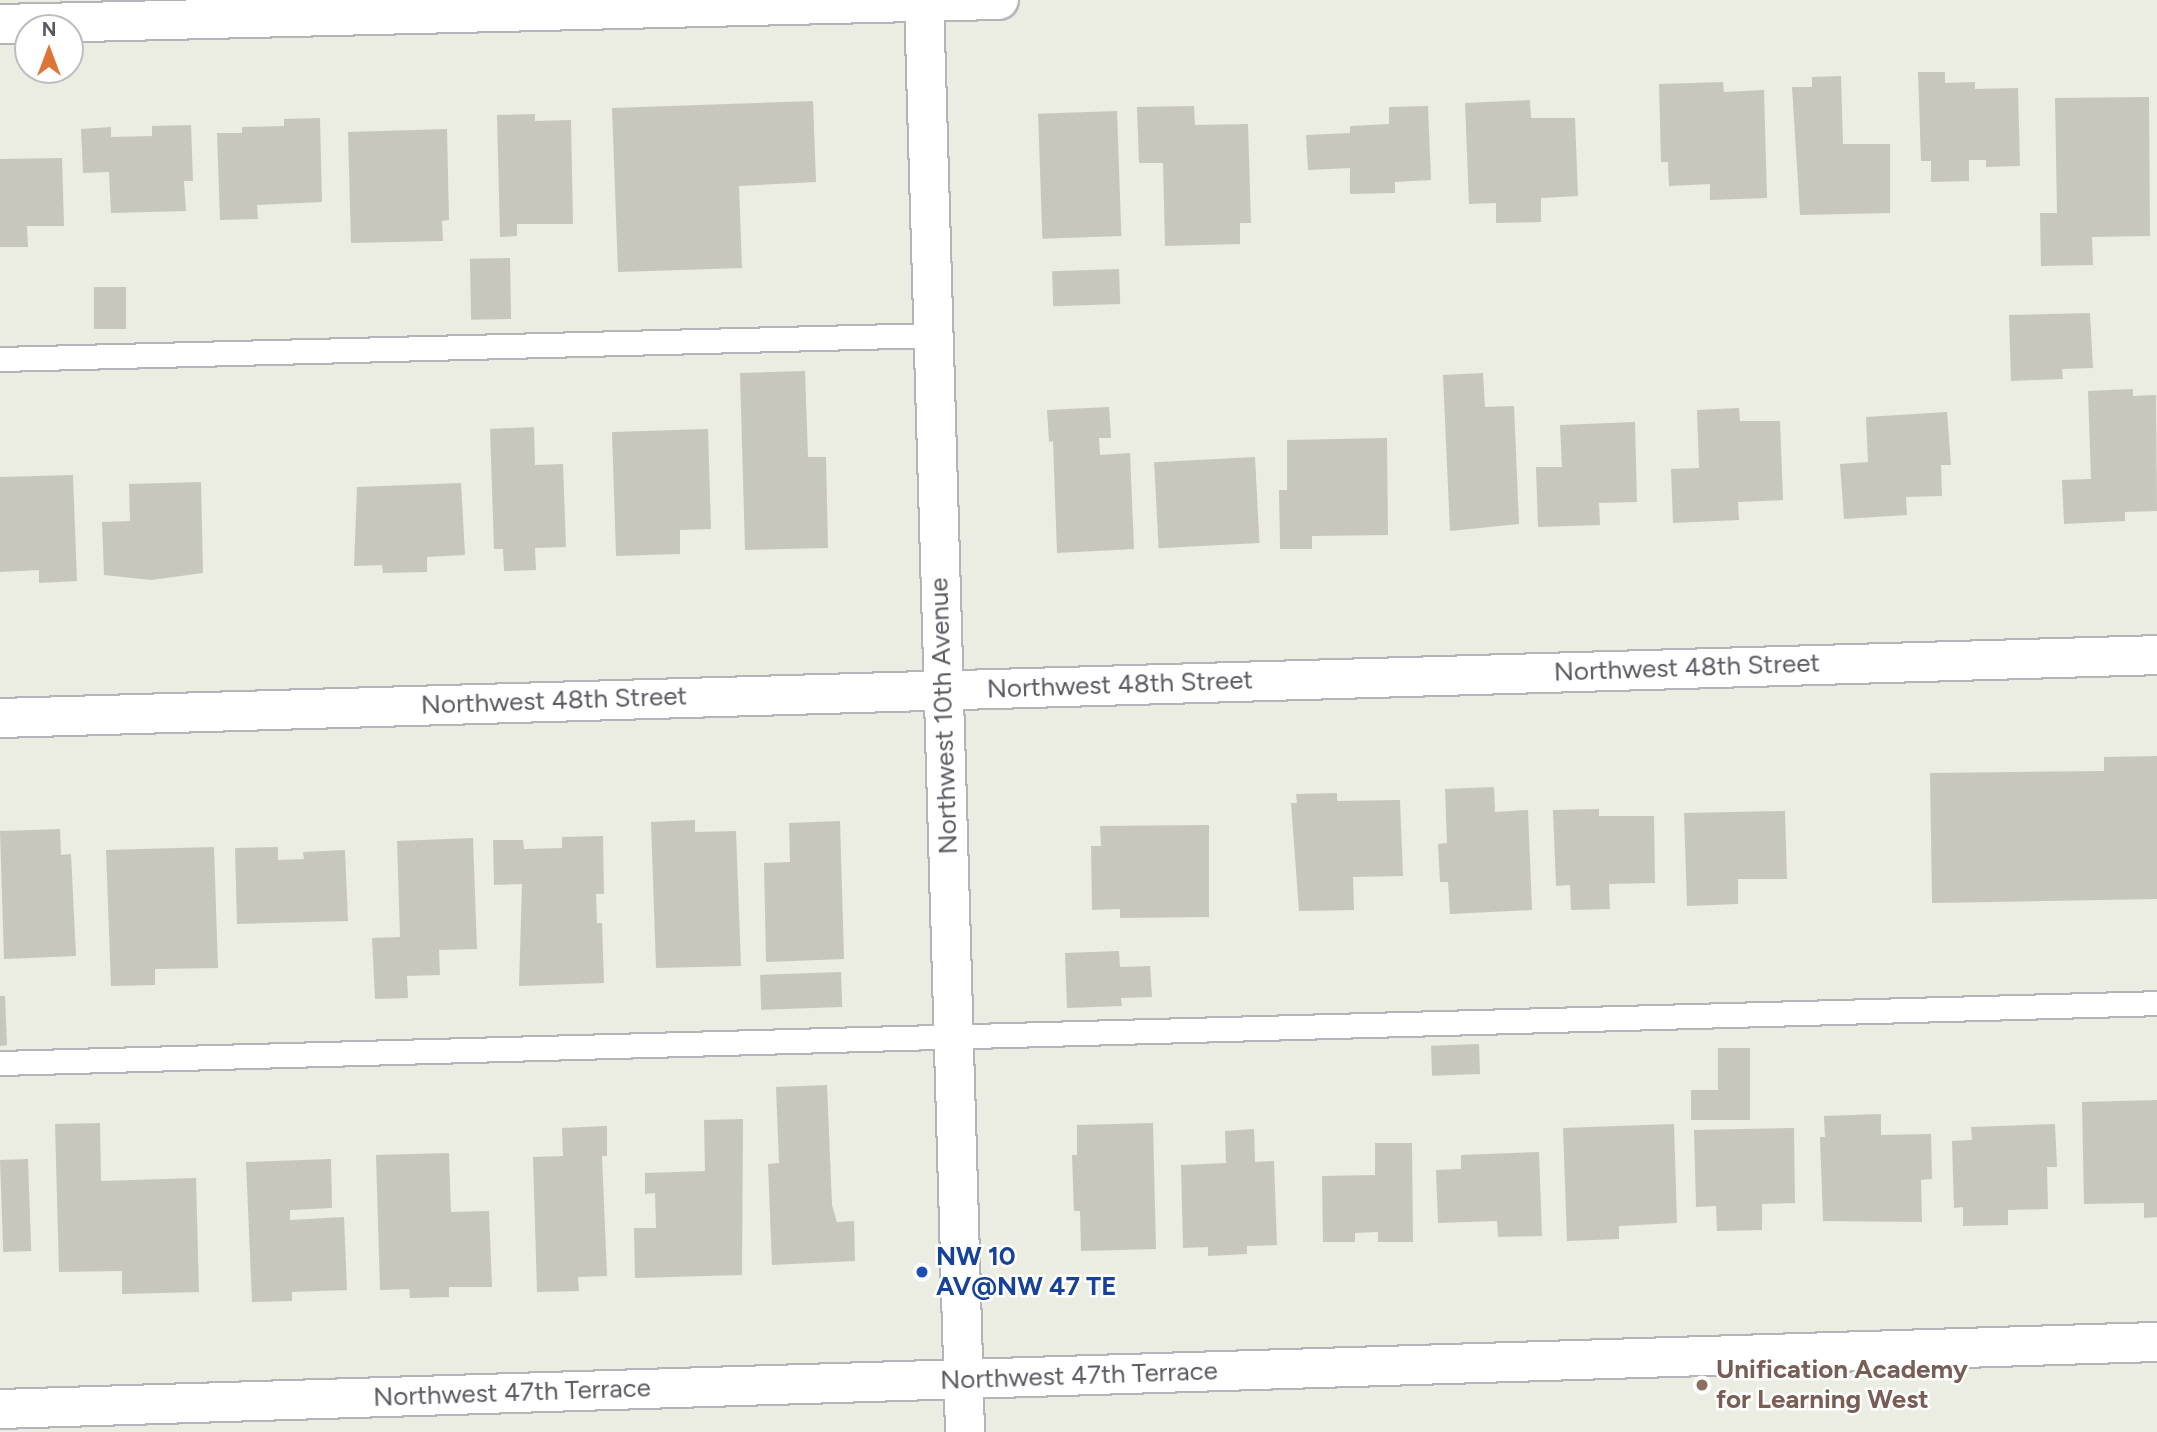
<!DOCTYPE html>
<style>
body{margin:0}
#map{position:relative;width:2157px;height:1432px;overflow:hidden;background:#ebece2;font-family:Figtree,sans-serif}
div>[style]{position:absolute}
.building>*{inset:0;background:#c7c7be;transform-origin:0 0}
.roads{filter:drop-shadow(2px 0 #b4b5bb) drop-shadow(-2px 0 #b4b5bb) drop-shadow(0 2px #b4b5bb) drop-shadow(0 -2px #b4b5bb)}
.lane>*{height:23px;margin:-11.5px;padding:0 11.5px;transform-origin:11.5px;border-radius:11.5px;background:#fff}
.street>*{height:38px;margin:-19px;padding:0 19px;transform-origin:19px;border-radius:19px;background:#fff}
.secondary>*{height:38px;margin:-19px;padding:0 19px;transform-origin:19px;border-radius:19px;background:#fff}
.dots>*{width:19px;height:19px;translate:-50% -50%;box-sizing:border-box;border:4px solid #fff;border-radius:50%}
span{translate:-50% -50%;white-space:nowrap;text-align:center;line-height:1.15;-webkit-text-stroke:5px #fff;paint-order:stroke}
.street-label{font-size:26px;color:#5a5b62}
.transit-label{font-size:26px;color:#164399;font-weight:700}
.left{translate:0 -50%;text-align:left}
.education-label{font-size:26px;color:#785e54;font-weight:700}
.north{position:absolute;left:14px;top:14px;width:70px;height:70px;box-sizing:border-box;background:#fff;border:2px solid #bdbdc0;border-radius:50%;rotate:0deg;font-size:19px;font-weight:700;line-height:28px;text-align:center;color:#5a5b62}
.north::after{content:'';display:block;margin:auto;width:24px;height:32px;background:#de7435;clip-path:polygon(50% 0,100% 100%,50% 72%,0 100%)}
</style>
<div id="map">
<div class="building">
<div style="clip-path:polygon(1918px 72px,1945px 72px,1945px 83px,1975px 82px,1975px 89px,2018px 88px,2020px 166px,1986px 167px,1986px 160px,1969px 160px,1969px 181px,1931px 182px,1931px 161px,1921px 161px)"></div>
<div style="clip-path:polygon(1841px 76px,1843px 144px,1890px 144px,1890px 213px,1800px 215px,1792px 87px,1812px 87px,1812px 77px)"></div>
<div style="clip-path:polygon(1723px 82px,1724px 92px,1764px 90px,1767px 198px,1710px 200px,1710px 184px,1669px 186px,1668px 162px,1661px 162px,1659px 84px)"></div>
<div style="clip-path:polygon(2149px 97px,2150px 236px,2092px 237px,2093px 265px,2041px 266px,2040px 213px,2057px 213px,2055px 98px)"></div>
<div style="clip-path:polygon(1530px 100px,1531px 118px,1575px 118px,1578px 196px,1541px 198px,1541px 222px,1496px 223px,1496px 203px,1469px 204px,1465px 103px)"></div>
<div style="clip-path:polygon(813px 101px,816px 182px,739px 186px,742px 268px,618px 272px,612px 108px)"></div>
<div style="clip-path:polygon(1194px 106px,1195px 125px,1248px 124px,1251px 223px,1240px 223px,1240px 244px,1165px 246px,1163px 163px,1139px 163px,1137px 107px)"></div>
<div style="clip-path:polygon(1428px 106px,1431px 180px,1395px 182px,1395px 193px,1350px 194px,1350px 168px,1308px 170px,1306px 135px,1350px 133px,1350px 126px,1389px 124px,1389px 107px)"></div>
<div style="left:1117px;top:111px;width:125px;height:79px;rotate:88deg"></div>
<div style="clip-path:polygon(535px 114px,535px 121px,571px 120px,573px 224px,517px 224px,517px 236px,500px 237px,497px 115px)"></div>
<div style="clip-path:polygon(320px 118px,322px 202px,257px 205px,258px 219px,220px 220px,217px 133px,242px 133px,242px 127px,284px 126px,284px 119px)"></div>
<div style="clip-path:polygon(191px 125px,193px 181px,184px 181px,186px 211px,111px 213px,109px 172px,83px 173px,81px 129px,111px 127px,111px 137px,152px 136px,152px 126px)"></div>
<div style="clip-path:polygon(447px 129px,449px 220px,442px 221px,443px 241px,351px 243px,348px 132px)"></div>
<div style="clip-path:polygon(62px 158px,64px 226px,27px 226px,28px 247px,0 247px,0 159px)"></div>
<div style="left:510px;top:258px;width:61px;height:40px;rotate:89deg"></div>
<div style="left:1119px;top:269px;width:35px;height:67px;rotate:88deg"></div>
<div style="left:94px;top:287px;width:32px;height:42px"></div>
<div style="clip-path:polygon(2090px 313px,2093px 368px,2062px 369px,2063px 379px,2011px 381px,2009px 315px)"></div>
<div style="clip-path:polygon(805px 371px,808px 457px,826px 457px,828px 548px,745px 550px,740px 373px)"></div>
<div style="clip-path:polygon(1483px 373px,1485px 407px,1514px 406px,1519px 524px,1450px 531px,1443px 375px)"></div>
<div style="clip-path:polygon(2133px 389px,2133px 396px,2156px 395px,2157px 511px,2125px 512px,2125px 521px,2064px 524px,2062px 480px,2091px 479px,2088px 391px)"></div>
<div style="clip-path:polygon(1109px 407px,1111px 438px,1099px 438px,1100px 455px,1130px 453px,1134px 549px,1057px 553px,1053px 441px,1049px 442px,1047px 410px)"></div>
<div style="clip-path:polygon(1739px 408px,1740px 421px,1780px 421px,1783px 500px,1738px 502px,1739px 520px,1673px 523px,1671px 469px,1699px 468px,1697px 410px)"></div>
<div style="clip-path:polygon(1947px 412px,1951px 465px,1941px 465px,1942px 496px,1906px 497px,1907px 515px,1844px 519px,1840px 464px,1868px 462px,1866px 417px)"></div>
<div style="clip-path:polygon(1635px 422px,1637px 502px,1599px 503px,1600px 525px,1538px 527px,1536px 467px,1562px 467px,1560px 425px)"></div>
<div style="clip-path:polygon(534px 427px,535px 465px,563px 464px,566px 547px,535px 548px,536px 570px,504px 571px,503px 549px,494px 549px,490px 429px)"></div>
<div style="clip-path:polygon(708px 429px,711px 529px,680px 530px,680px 554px,616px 556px,612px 432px)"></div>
<div style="clip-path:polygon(1387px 438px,1388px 535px,1312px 536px,1312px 549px,1280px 549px,1279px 490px,1287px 490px,1287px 440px)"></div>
<div style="left:1255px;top:457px;width:86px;height:101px;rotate:87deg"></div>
<div style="clip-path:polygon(73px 475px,77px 581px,39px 583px,39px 570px,0 572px,0 477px)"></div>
<div style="clip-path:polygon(201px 482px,203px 573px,151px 580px,104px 575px,102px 522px,130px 521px,129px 484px)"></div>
<div style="clip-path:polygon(461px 483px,465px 555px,427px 557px,427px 572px,383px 573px,382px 565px,354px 566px,357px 487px)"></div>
<div style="clip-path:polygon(2157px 756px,2157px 899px,1932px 903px,1930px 773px,2104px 771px,2104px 757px)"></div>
<div style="clip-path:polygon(1494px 787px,1495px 812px,1528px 810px,1532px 910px,1450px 914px,1448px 882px,1440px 882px,1438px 844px,1447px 843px,1445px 789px)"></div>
<div style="clip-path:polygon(1337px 793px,1337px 801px,1400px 800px,1403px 876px,1353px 877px,1354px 910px,1299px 911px,1291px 803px,1297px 803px,1296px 794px)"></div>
<div style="clip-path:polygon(1599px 809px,1599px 816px,1654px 816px,1655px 883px,1609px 884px,1610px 909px,1571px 910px,1570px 885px,1556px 886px,1553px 810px)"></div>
<div style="clip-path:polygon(1785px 811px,1787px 879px,1738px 879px,1738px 904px,1687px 906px,1684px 813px)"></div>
<div style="clip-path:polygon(695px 820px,695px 832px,736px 831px,741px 966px,656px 968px,651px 822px)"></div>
<div style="clip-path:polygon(840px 821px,844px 959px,766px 962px,764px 863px,790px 862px,789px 823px)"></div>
<div style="clip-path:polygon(1209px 825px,1209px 917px,1120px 918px,1120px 909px,1092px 910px,1091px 846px,1101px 846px,1100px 826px)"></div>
<div style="clip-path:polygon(60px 829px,61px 855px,71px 854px,76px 956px,4px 959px,0 831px)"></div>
<div style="clip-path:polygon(603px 836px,604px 894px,596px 894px,597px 923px,602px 923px,604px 983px,519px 986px,522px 884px,494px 885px,493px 840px,523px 840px,524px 849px,562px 848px,562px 837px)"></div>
<div style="clip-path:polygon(473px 838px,477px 949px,439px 950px,440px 975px,407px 976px,408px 998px,375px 999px,372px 938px,400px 937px,397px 841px)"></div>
<div style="clip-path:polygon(214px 847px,218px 968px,155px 969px,155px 985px,111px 986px,106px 850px)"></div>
<div style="clip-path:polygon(278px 847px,278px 860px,304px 859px,303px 852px,345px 850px,348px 921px,237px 924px,235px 848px)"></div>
<div style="clip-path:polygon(1119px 951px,1120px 967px,1150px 966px,1152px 997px,1121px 998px,1122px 1006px,1067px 1008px,1065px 953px)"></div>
<div style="left:841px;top:972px;width:35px;height:81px;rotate:88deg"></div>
<div style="clip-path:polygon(0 996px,5px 996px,7px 1045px,0 1046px)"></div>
<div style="left:1479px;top:1044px;width:30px;height:48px;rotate:88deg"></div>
<div style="clip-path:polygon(1718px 1048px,1750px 1048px,1750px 1120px,1691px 1120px,1691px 1090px,1718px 1090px)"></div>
<div style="clip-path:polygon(827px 1085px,832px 1205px,837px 1222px,854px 1221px,855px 1261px,772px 1265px,768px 1164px,779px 1163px,776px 1087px)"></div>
<div style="clip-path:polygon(2157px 1100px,2157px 1217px,2144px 1218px,2144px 1203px,2084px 1204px,2082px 1102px)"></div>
<div style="clip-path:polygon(1881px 1114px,1881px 1135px,1931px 1134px,1932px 1179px,1921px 1180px,1922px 1222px,1823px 1221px,1820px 1137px,1825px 1137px,1824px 1116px)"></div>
<div style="clip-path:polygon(743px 1119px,742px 1275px,635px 1278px,634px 1228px,656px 1228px,655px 1193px,645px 1194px,645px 1173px,705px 1171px,704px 1120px)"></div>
<div style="clip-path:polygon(100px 1123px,101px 1181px,196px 1178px,199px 1292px,122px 1294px,122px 1271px,59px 1272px,55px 1124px)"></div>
<div style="clip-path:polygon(1153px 1123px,1156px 1249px,1081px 1251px,1080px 1211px,1074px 1211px,1072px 1155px,1077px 1155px,1077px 1125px)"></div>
<div style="clip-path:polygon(1674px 1124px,1677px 1223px,1619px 1226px,1619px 1239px,1567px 1241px,1563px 1128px)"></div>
<div style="clip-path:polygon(2055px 1124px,2057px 1167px,2047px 1167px,2048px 1209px,2008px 1210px,2008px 1225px,1963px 1226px,1963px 1207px,1954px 1208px,1952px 1141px,1972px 1140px,1971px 1127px)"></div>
<div style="clip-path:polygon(607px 1126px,607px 1156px,602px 1156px,607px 1276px,578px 1277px,579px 1291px,537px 1292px,533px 1157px,563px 1156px,562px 1128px)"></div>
<div style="clip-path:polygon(1794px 1128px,1795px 1203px,1762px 1204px,1762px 1230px,1717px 1231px,1716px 1206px,1696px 1207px,1694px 1130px)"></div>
<div style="clip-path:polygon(1254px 1129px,1255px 1162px,1274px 1161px,1277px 1245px,1247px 1246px,1247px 1254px,1208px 1256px,1208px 1247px,1183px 1248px,1181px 1165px,1226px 1163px,1225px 1131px)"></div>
<div style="clip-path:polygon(1375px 1143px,1412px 1143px,1413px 1242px,1378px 1242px,1378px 1232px,1355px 1233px,1355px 1242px,1323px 1242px,1322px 1176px,1375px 1175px)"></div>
<div style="clip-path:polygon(1539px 1152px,1542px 1236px,1498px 1237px,1497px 1221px,1438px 1223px,1436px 1170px,1461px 1169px,1461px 1155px)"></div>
<div style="clip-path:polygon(449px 1153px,451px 1212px,489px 1211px,492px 1287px,449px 1287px,449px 1297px,410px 1298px,409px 1289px,380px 1290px,376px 1155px)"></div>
<div style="left:28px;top:1159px;width:92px;height:28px;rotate:88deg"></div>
<div style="clip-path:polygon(331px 1159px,332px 1208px,290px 1210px,290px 1220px,344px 1217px,347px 1290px,292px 1292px,292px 1301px,252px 1302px,246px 1162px)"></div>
</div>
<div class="roads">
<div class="lane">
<div style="left:0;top:359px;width:933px;rotate:-1.47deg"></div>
<div style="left:0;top:1063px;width:2158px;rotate:-1.59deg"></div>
</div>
<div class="street">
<div style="left:0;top:24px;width:999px;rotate:-1.38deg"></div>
<div style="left:0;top:718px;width:2158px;rotate:-1.67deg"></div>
<div style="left:0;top:1409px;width:2158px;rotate:-1.78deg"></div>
</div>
<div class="secondary">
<div style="left:924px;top:0;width:1433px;rotate:88.36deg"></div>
</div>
</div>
<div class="dots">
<div style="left:922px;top:1272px;background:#1a4fb4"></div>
<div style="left:1702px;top:1385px;background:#8d6e63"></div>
</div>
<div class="street-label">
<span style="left:1687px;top:668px;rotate:-2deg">Northwest 48th Street</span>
<span style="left:1120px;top:685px;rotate:-2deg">Northwest 48th Street</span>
<span style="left:554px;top:701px;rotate:-2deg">Northwest 48th Street</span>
<span style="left:944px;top:716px;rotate:-92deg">Northwest 10th Avenue</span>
<span style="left:1079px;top:1376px;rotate:-2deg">Northwest 47th Terrace</span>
<span style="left:512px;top:1393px;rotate:-2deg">Northwest 47th Terrace</span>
</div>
<div class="transit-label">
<span class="left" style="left:936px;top:1272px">NW 10<br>AV@NW 47 TE</span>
</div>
<div class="education-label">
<span class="left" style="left:1716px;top:1385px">Unification Academy<br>for Learning West</span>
</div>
<div class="north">N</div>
</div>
